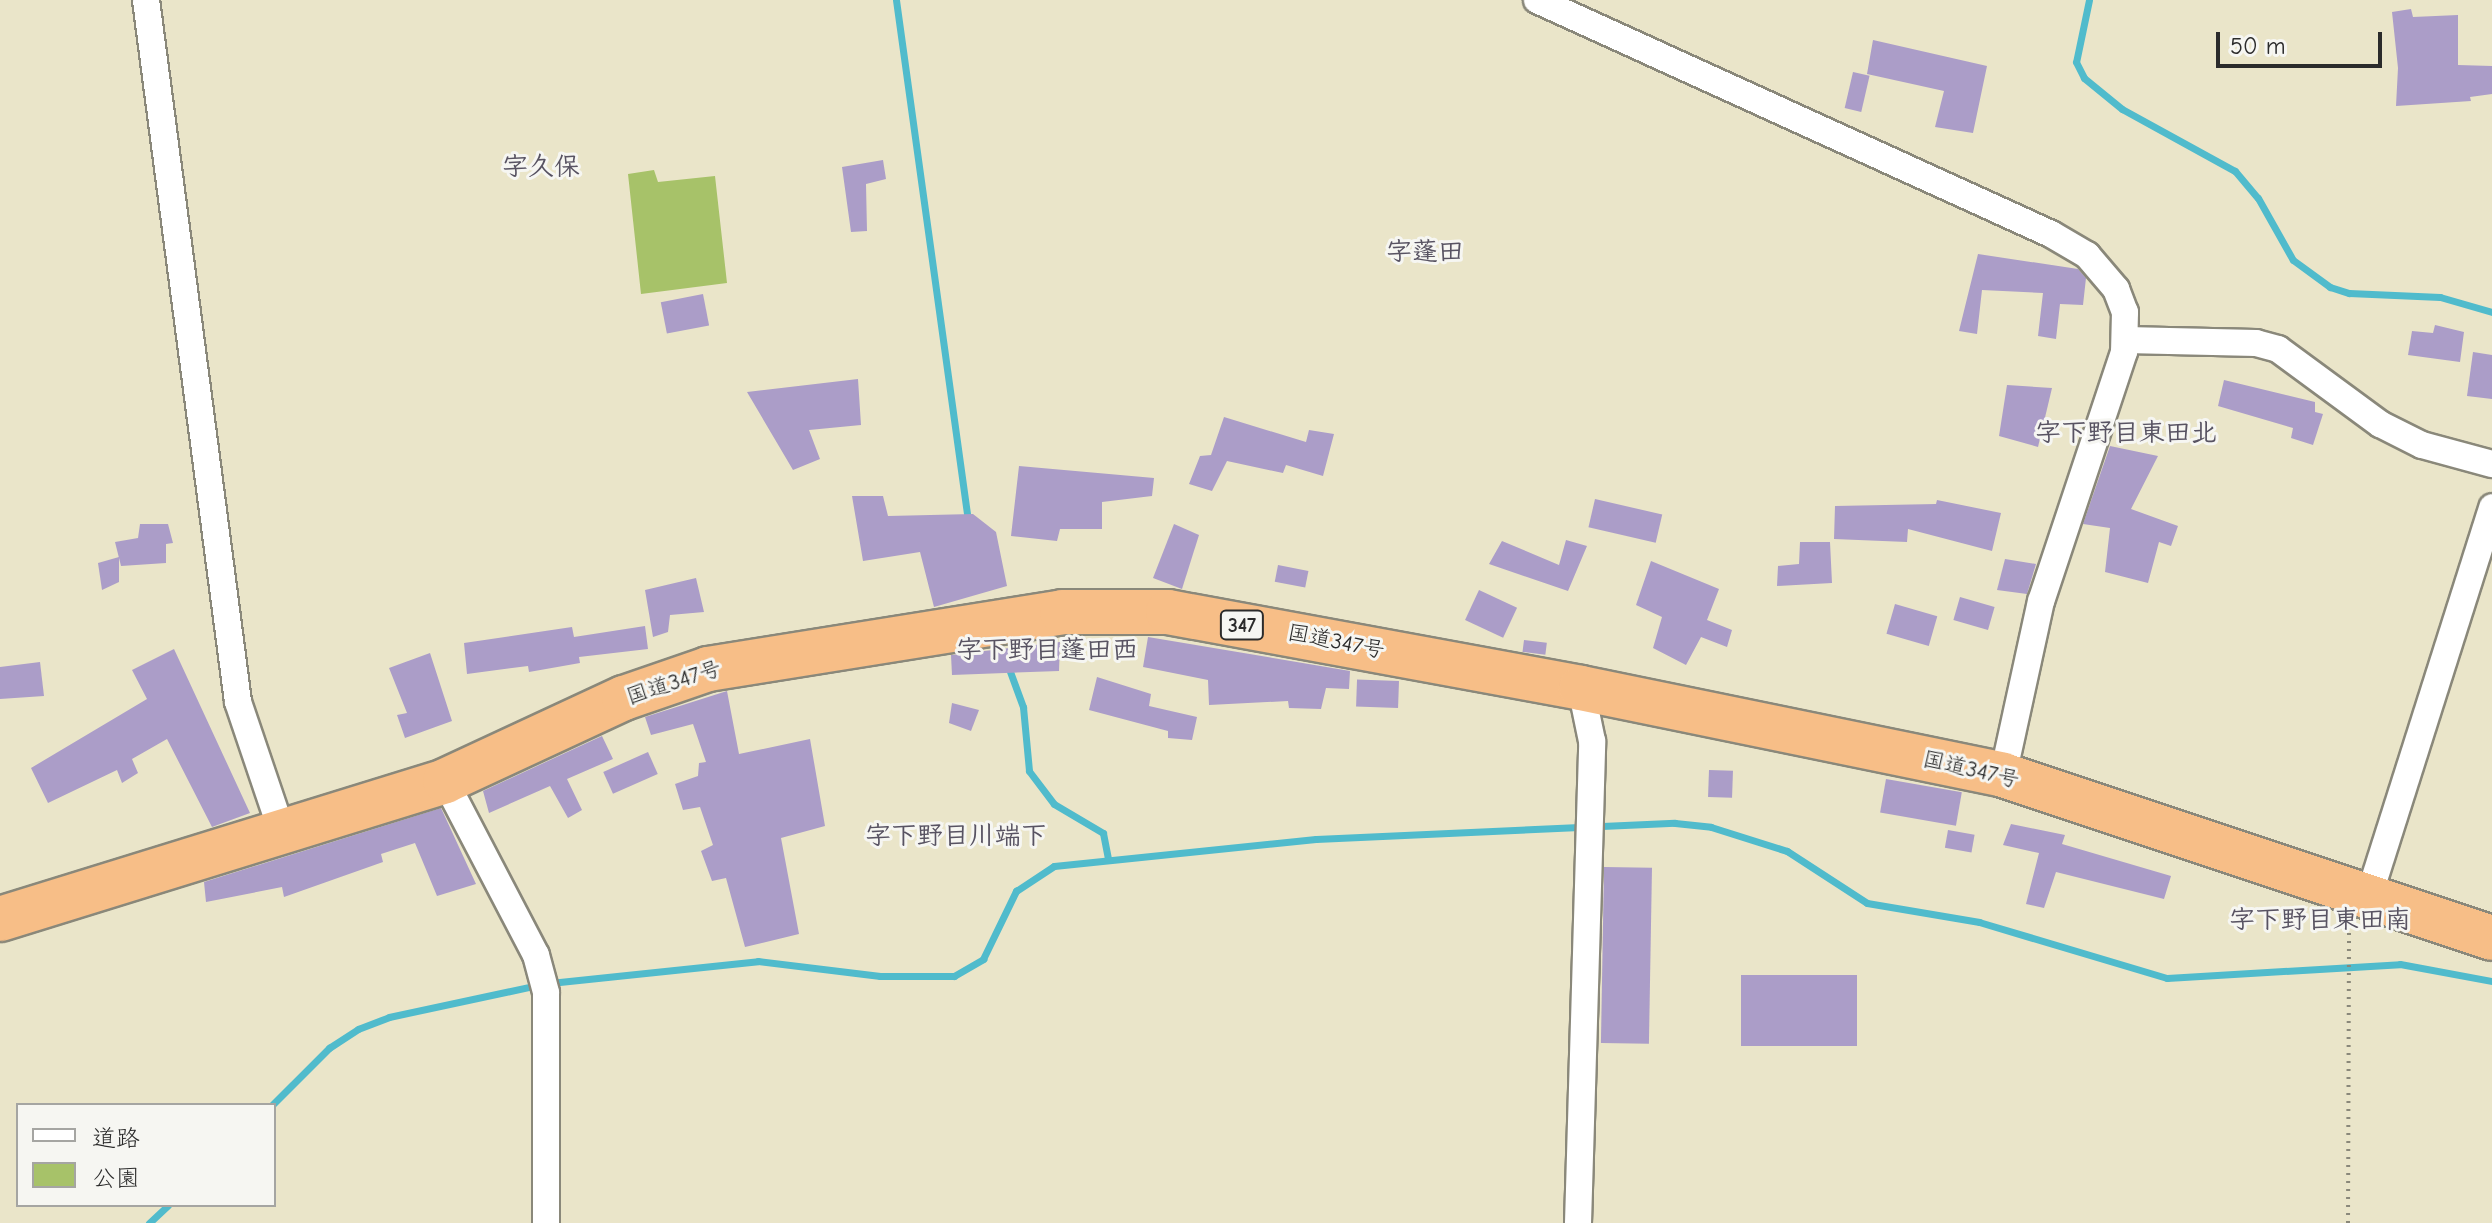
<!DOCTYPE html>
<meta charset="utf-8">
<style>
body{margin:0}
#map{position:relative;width:2492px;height:1223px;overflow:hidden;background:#eae5c9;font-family:"Comic Neue","Klee One",sans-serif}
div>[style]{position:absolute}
.green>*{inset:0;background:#a7c269}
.stream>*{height:7px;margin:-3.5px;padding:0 3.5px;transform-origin:3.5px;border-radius:3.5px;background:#50bbcc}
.building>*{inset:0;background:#ab9dc8;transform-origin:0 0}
.path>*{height:4px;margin-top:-2px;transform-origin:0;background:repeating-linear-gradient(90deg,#8a887a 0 2px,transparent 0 8px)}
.roads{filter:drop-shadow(2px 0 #8a887a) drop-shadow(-2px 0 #8a887a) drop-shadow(0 2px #8a887a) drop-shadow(0 -2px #8a887a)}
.minor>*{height:26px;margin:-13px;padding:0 13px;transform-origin:13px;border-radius:13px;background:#fff}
.trunk>*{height:44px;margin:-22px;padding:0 22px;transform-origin:22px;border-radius:22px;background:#f7be87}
span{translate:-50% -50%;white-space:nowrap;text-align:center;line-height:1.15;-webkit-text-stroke:6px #f6f6f2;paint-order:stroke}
.shield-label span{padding:2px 6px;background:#f6f6f2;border:2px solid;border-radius:6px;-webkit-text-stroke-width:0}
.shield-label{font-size:20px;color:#2b2b2b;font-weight:700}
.street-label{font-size:22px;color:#2b2b2b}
.quarter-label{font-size:26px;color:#585362;font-weight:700}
.legend{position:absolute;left:16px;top:1103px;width:260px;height:104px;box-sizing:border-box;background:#f6f6f2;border:2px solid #a5a5a2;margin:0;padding:10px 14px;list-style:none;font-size:24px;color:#2b2b2b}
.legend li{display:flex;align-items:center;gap:16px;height:40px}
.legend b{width:40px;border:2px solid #a5a5a2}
.scale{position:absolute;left:2216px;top:32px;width:166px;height:36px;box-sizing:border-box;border:4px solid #2b2b2b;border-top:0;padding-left:10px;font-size:24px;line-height:28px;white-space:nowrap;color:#2b2b2b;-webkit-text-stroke:6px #f6f6f2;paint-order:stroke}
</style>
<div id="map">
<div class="green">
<div style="clip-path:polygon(654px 170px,658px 182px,715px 176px,727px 283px,641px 294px,628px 174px)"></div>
</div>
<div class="stream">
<div style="left:896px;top:0;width:526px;rotate:82.13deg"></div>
<div style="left:2089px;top:0;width:63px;rotate:101.8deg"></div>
<div style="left:2076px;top:62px;width:18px;rotate:63deg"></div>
<div style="left:2084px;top:78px;width:49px;rotate:39.2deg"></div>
<div style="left:2122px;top:109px;width:129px;rotate:28.8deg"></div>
<div style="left:2235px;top:171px;width:35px;rotate:50deg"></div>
<div style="left:2258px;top:198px;width:71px;rotate:60.6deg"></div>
<div style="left:2293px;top:260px;width:46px;rotate:36.1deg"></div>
<div style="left:2330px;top:287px;width:20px;rotate:18deg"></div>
<div style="left:2349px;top:293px;width:91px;rotate:2.5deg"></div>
<div style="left:2440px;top:297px;width:54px;rotate:16.1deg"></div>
<div style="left:1008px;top:666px;width:44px;rotate:69.9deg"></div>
<div style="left:1023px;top:707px;width:64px;rotate:84.6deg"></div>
<div style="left:1029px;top:771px;width:41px;rotate:52.9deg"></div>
<div style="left:1054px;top:804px;width:57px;rotate:30.6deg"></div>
<div style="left:1103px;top:833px;width:25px;rotate:79deg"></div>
<div style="left:550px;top:983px;width:209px;rotate:-6deg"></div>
<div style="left:758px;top:961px;width:123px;rotate:7deg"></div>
<div style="left:880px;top:976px;width:74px"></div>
<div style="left:954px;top:976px;width:34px;rotate:-30deg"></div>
<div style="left:983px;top:959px;width:76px;rotate:-64.1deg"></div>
<div style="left:1016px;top:891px;width:45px;rotate:-33.3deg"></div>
<div style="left:1054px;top:866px;width:263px;rotate:-5.9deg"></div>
<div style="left:1316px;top:839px;width:359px;rotate:-2.6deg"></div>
<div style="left:1675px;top:823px;width:36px;rotate:6deg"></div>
<div style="left:1711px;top:827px;width:80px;rotate:17.5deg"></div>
<div style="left:1787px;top:851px;width:95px;rotate:33deg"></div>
<div style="left:1867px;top:903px;width:114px;rotate:9.6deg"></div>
<div style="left:1979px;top:922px;width:196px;rotate:16.6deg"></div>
<div style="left:2167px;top:978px;width:233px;rotate:-3.4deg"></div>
<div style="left:2400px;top:964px;width:94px;rotate:10.5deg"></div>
<div style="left:272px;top:1105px;width:81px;rotate:-45deg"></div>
<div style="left:329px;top:1048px;width:35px;rotate:-33deg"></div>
<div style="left:358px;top:1029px;width:33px;rotate:-21deg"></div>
<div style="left:389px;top:1017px;width:152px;rotate:-12.1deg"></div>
<div style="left:149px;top:1223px;width:26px;rotate:-43deg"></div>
</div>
<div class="building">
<div style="clip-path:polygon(2411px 9px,2413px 17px,2458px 15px,2458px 65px,2492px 66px,2492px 94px,2470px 97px,2471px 101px,2396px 106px,2398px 68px,2392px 12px)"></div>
<div style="clip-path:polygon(1873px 40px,1987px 66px,1973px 133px,1935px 127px,1944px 91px,1867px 74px)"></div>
<div style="left:1853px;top:72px;width:17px;height:37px;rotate:13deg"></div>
<div style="clip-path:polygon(883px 160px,886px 179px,866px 184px,867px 231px,851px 232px,842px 167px)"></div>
<div style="clip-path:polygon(1978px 254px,2078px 269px,2086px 278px,2083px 305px,2060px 304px,2056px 339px,2038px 336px,2043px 293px,1982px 290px,1977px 334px,1959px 331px)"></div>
<div style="left:703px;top:294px;width:32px;height:43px;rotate:79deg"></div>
<div style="clip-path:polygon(2435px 325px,2464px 332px,2460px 362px,2408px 355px,2412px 331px,2433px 333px)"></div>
<div style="clip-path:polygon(2473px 352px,2492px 355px,2492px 399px,2467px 396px)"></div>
<div style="clip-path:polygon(858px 379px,861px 425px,809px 430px,820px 459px,793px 470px,747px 392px)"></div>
<div style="clip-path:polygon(2224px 380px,2315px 402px,2315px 412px,2323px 414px,2313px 445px,2291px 438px,2293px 428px,2218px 406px)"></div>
<div style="clip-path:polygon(2007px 385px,2052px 388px,2038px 447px,1999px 436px)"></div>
<div style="clip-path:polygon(1224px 417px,1306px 442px,1309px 430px,1334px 434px,1323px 476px,1286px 465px,1283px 473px,1227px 461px,1212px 491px,1189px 484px,1200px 456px,1211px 455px)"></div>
<div style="clip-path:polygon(2110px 446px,2158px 456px,2131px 509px,2178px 526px,2171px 546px,2159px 542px,2148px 583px,2105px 572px,2110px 528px,2083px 524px)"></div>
<div style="clip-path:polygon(1019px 466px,1154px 478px,1152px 496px,1102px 502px,1102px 529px,1060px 529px,1057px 541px,1011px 536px)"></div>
<div style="clip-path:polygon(852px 496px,883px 496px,888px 516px,973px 514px,996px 532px,1007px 586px,934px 607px,920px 552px,863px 561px)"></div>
<div style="left:1595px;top:499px;width:69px;height:29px;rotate:13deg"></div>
<div style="clip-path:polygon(1937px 500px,2001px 513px,1992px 551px,1908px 529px,1907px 542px,1834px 539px,1835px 506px,1936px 504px)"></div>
<div style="clip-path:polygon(140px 524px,168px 524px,173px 543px,166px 544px,166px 563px,121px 566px,115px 542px,138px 538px)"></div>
<div style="clip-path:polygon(1174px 524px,1199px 535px,1182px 589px,1153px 578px)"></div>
<div style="clip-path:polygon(1566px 540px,1587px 546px,1568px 591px,1489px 564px,1502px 541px,1559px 565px)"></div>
<div style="clip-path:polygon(1800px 542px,1830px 542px,1832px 583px,1777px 586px,1778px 566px,1799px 564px)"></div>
<div style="clip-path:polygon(119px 557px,119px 582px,102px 590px,98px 563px)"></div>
<div style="clip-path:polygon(2005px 559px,2036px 564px,2027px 594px,1997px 590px)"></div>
<div style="clip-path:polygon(1651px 561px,1719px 589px,1707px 620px,1732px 630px,1727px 647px,1701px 637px,1686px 665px,1653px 648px,1662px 617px,1636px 605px)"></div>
<div style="left:1278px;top:565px;width:31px;height:17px;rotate:11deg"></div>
<div style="clip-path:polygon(696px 578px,704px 612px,670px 615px,668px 632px,653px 637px,645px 590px)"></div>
<div style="left:1479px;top:590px;width:42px;height:33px;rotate:25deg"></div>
<div style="left:1960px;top:597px;width:36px;height:24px;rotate:16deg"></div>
<div style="left:1895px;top:604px;width:44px;height:31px;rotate:16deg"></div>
<div style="clip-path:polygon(645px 626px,648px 649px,579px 657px,580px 663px,529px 672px,528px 666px,467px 674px,464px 643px,572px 627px,574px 637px)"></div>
<div style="clip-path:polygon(1148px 637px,1350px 671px,1349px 689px,1326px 688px,1321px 709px,1289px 708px,1288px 701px,1209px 705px,1208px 680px,1143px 667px)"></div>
<div style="left:1524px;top:640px;width:23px;height:12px;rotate:7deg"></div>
<div style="clip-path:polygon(1060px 642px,1059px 671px,952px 675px,951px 655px)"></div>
<div style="clip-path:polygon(174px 649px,250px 813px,212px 827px,167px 739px,132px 759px,138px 773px,122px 783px,117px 770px,48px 803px,31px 768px,147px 699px,132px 670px)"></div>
<div style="clip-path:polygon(430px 653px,452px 721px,405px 738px,397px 715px,407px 713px,389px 668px)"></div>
<div style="clip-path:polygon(40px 662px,44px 696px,0 699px,0 667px)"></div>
<div style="clip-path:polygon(1097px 677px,1151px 694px,1149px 706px,1197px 717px,1192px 740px,1168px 738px,1168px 731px,1089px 710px)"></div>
<div style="left:1399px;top:681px;width:27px;height:42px;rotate:92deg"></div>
<div style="clip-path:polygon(727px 691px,739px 754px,810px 739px,825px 826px,781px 838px,799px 934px,745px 947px,726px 878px,712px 881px,701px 851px,713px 845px,700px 807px,683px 810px,675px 784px,698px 776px,699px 763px,706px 762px,693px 724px,651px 735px,645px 717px)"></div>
<div style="clip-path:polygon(952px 703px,979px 710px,971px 731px,949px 723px)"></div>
<div style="clip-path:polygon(602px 736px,613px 759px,567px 779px,582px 810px,568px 818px,550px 786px,489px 813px,483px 791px)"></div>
<div style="left:648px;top:752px;width:24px;height:49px;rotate:66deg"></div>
<div style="left:1709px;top:770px;width:24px;height:27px;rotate:2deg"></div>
<div style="left:1886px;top:779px;width:77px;height:34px;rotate:10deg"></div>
<div style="clip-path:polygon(441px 808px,476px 884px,437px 896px,415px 843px,381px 854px,383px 862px,284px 897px,282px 887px,206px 902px,204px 882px)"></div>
<div style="clip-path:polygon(2011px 824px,2065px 835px,2062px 844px,2171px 876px,2164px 899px,2056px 872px,2044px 908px,2026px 904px,2039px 853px,2003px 845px)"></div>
<div style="left:1948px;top:830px;width:27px;height:18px;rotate:10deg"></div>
<div style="left:1604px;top:867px;width:48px;height:176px;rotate:1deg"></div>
<div style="left:1857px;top:975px;width:71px;height:116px;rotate:90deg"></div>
</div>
<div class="path">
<div style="left:2348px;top:1223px;width:297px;rotate:-89.8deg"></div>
</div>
<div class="roads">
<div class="minor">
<div style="left:146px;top:0;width:708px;rotate:82.53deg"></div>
<div style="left:238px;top:702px;width:140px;rotate:71.3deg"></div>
<div style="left:1537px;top:0;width:565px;rotate:24.48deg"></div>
<div style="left:2051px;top:234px;width:42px;rotate:30.3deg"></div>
<div style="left:2087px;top:255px;width:45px;rotate:49.5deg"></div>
<div style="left:2116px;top:289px;width:25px;rotate:69deg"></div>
<div style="left:2125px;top:312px;width:40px;rotate:91.4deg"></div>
<div style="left:2124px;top:352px;width:262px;rotate:108.4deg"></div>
<div style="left:2041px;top:601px;width:178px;rotate:102.3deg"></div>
<div style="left:2126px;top:340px;width:130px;rotate:1.3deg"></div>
<div style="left:2256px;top:343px;width:23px;rotate:15deg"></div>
<div style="left:2278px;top:349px;width:127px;rotate:36.3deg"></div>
<div style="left:2380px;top:424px;width:47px;rotate:26.6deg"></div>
<div style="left:2422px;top:445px;width:73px;rotate:15.2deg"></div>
<div style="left:445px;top:781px;width:196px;rotate:62.4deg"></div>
<div style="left:536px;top:955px;width:39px;rotate:75deg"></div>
<div style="left:546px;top:993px;width:230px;rotate:90deg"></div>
<div style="left:2368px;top:899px;width:411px;rotate:-72.4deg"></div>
<div style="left:1578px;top:1223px;width:482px;rotate:-88.3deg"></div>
<div style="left:1592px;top:741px;width:54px;rotate:-101.7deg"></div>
</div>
<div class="trunk">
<div style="left:0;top:919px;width:466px;rotate:-17.2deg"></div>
<div style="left:445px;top:781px;width:197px;rotate:-24.9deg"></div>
<div style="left:624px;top:698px;width:89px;rotate:-19deg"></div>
<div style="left:708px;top:669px;width:359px;rotate:-9.1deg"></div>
<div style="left:1062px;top:612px;width:106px"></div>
<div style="left:1168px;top:612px;width:420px;rotate:10.4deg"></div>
<div style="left:1581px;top:688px;width:431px;rotate:11.6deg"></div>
<div style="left:2003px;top:775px;width:515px;rotate:18.43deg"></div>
</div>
</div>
<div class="shield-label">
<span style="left:1242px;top:625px">347</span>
</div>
<div class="street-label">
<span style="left:1336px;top:642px;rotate:11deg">国道347号</span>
<span style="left:674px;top:683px;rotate:-18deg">国道347号</span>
<span style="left:1971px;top:770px;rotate:13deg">国道347号</span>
</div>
<div class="quarter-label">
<span style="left:541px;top:168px">字久保</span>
<span style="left:1425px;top:253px">字蓬田</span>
<span style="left:2126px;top:434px">字下野目東田北</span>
<span style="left:1047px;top:651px">字下野目蓬田西</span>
<span style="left:956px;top:837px">字下野目川端下</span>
<span style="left:2320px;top:921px">字下野目東田南</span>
</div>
<ul class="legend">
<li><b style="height:10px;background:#fff"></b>道路</li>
<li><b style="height:22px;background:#a7c269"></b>公園</li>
</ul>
<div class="scale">50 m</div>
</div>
